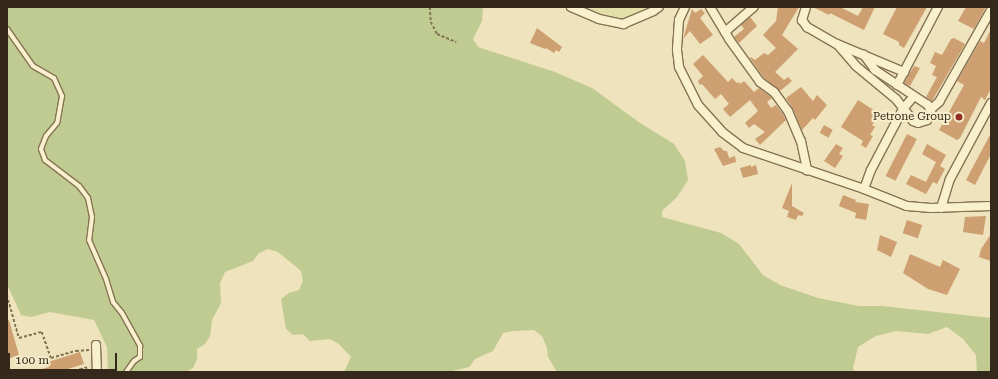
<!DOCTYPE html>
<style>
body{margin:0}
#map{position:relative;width:998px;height:379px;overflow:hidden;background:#eee3bc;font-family:"Roboto Serif",serif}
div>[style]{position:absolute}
.farmland>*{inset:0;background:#e3dfa9}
.green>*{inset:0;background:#bfcb90}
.building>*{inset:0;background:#cd9f71;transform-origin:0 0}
.path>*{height:1.5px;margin-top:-0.75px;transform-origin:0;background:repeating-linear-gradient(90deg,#857355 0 3px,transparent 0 5px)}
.roads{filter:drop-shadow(1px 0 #857355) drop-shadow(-1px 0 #857355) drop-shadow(0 1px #857355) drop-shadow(0 -1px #857355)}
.service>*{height:4px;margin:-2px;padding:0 2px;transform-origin:2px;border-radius:2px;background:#f9f0ce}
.minor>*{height:8px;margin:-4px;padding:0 4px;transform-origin:4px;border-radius:4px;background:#f9f0ce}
.dots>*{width:11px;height:11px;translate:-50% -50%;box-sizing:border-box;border:2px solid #f5edcb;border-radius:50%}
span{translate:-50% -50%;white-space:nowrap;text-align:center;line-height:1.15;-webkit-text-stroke:4px #f5edcb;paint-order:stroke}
.poi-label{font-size:11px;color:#34291a}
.right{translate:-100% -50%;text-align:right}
.frame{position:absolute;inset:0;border:8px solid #34291a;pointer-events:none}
.scale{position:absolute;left:8px;top:353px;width:109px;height:18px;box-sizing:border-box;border:2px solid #34291a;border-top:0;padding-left:5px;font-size:12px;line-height:14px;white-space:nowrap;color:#34291a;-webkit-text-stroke:3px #f5edcb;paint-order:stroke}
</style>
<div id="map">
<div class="farmland">
<div style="clip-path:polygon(578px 7px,661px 7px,629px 26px,600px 22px)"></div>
</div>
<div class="green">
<div style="clip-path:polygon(7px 7px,483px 7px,482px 21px,473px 39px,478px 47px,555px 72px,592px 88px,640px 123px,674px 144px,685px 161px,688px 180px,677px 197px,662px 211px,662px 217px,721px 233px,739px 244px,763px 275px,780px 285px,818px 298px,859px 306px,882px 306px,991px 318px,991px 372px,977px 372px,976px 355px,963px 339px,947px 327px,928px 334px,896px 331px,876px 336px,858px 347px,853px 368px,855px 372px,557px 372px,548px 357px,547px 348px,542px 336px,534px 330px,513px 331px,503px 333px,493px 351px,475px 359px,469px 367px,448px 372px,344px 372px,351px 357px,339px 344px,330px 339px,310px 341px,303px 334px,293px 335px,286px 329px,281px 299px,289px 293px,299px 290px,303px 281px,301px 271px,278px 252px,268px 249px,259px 253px,253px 261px,225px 272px,220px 283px,221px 303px,212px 320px,210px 336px,205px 344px,197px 349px,197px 359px,193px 368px,185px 372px,108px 372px,107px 347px,94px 320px,50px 312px,31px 317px,21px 315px,7px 284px)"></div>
</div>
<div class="building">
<div style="clip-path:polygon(778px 7px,799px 7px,782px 35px,798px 49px,775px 72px,784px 80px,788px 77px,792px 81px,780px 91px,764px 78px,750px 58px,751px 57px,755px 60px,764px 53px,768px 55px,776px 48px,763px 35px,776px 21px)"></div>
<div style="clip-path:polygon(813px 7px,840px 7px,858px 16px,863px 7px,875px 7px,864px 30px,830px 13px,829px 15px)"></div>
<div style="clip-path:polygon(897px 7px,927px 7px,904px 48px,899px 45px,899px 42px,883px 34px)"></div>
<div style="clip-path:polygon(966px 7px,986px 7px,974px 29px,958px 21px)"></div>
<div style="clip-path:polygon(692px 9px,695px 13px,701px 9px,705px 13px,700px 18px,713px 35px,700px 44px,690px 31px,683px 39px)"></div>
<div style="clip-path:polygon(750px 17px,757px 26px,739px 43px,734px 37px,744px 29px,741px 25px)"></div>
<div style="clip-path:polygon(537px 28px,562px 47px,559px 52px,556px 50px,554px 53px,546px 48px,545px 49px,530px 43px)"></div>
<div style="clip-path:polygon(991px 29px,991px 89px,985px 100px,981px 97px,960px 138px,957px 140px,939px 130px,964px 85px,957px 81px,980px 41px,984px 43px)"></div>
<div style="clip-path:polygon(954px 38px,965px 44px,932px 101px,926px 97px,937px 77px,932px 75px,936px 66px,930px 63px,935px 52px,942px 55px,951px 39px)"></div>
<div style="clip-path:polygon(703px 55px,728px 82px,732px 78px,737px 83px,739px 82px,740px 84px,744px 81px,754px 92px,759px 88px,770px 96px,772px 98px,767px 102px,771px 108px,776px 105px,783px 114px,786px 120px,760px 145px,755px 139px,765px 132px,754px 124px,749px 128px,745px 123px,758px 111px,750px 100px,730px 117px,723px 109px,729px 104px,721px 94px,715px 99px,702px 84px,700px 85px,698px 81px,703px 76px,693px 64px)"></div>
<div style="clip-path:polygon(914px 66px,920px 68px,910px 86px,904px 83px)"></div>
<div style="clip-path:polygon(801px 87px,813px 101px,817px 95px,827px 105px,815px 120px,813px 118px,802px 130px,793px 109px,786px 98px)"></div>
<div style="clip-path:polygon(858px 100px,880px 114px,872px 125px,875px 127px,870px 135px,873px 136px,866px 148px,861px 145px,863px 141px,841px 127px)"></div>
<div style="left:824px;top:125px;width:10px;height:9px;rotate:29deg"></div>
<div style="clip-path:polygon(991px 133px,991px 154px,975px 185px,966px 180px)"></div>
<div style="left:907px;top:134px;width:11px;height:47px;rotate:27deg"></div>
<div style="clip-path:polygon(836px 144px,843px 148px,839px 154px,843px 156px,835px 168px,824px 161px)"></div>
<div style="clip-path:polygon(927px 144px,946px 155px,940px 166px,945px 169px,937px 184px,933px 182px,926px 194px,906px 184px,911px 175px,926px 182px,936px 162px,922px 154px)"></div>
<div style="clip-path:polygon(720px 147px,724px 151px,727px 151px,729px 158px,735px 156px,736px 162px,723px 166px,714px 149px)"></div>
<div style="clip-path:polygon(751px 165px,751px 167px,756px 165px,758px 174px,743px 178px,740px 168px)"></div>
<div style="clip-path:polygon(792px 183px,792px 206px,804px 213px,802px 216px,798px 215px,796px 220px,787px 217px,789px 211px,782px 208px)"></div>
<div style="clip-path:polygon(843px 195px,856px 200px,855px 202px,869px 204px,866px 220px,855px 218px,856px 213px,839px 206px)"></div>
<div style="clip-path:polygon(986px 216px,983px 235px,963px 232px,965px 217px)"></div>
<div style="left:907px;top:220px;width:16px;height:14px;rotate:18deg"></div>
<div style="clip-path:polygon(991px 234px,991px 261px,979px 257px,981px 249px)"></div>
<div style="clip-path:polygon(880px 235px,897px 242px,891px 257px,877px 250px)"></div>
<div style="clip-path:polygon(910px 254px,940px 267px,943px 260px,960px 269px,947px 295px,928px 289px,903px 273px)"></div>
<div style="clip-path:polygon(9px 320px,19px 355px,7px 359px,7px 321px)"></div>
<div style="clip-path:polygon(80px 352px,84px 364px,58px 372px,38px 372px,38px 370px,49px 367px,48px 362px)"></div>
</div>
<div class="path">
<div style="left:430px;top:7px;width:15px;rotate:86deg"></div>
<div style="left:431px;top:22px;width:13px;rotate:63deg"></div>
<div style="left:437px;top:34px;width:21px;rotate:23deg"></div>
<div style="left:7px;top:295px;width:45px;rotate:74.4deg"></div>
<div style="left:19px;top:338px;width:24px;rotate:-15deg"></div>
<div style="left:42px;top:332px;width:28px;rotate:71deg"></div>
<div style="left:51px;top:358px;width:26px;rotate:-16deg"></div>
<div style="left:76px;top:351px;width:13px;rotate:-4deg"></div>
<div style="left:70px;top:372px;width:20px;rotate:-15deg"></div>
</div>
<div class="roads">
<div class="service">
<div style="left:7px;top:29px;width:45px;rotate:54.9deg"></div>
<div style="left:33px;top:66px;width:24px;rotate:30deg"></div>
<div style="left:54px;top:78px;width:20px;rotate:66deg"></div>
<div style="left:62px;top:96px;width:27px;rotate:100deg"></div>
<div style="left:57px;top:123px;width:17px;rotate:130deg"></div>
<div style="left:46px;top:136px;width:14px;rotate:111deg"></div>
<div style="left:41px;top:149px;width:12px;rotate:70deg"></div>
<div style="left:45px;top:160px;width:43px;rotate:37.4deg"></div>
<div style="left:79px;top:186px;width:15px;rotate:53deg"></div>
<div style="left:88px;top:198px;width:19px;rotate:78deg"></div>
<div style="left:92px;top:217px;width:23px;rotate:97deg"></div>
<div style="left:89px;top:240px;width:43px;rotate:66.4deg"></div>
<div style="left:106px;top:279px;width:24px;rotate:73deg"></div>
<div style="left:113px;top:302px;width:14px;rotate:51deg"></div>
<div style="left:122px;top:313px;width:38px;rotate:61deg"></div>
<div style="left:140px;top:346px;width:11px;rotate:90deg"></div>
<div style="left:140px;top:357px;width:7px;rotate:146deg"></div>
<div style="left:134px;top:361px;width:14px;rotate:126deg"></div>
</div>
<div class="minor">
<div style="left:571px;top:7px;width:30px;rotate:23deg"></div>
<div style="left:599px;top:19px;width:25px;rotate:12deg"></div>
<div style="left:623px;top:24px;width:33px;rotate:-23deg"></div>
<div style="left:653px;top:11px;width:7px;rotate:-34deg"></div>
<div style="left:685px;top:7px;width:14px;rotate:115deg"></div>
<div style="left:679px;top:20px;width:30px;rotate:94deg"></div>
<div style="left:677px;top:50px;width:17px;rotate:83deg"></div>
<div style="left:679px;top:67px;width:42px;rotate:63.4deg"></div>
<div style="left:698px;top:105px;width:36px;rotate:48deg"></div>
<div style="left:722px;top:132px;width:26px;rotate:37deg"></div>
<div style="left:743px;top:148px;width:128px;rotate:18.7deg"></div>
<div style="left:864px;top:189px;width:46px;rotate:21.6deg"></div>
<div style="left:907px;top:206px;width:24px;rotate:5deg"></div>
<div style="left:931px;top:208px;width:60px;rotate:-1.9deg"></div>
<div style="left:710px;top:7px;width:37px;rotate:59deg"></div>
<div style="left:729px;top:39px;width:53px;rotate:54.2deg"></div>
<div style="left:760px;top:82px;width:17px;rotate:36deg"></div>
<div style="left:774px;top:92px;width:24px;rotate:54deg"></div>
<div style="left:788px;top:111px;width:33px;rotate:67deg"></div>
<div style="left:801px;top:141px;width:30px;rotate:78deg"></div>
<div style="left:806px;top:7px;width:14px;rotate:107deg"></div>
<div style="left:802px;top:20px;width:9px;rotate:54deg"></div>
<div style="left:807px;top:27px;width:34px;rotate:30deg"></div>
<div style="left:837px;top:44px;width:73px;rotate:22.7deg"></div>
<div style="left:725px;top:32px;width:38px;rotate:-41deg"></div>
<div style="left:837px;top:44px;width:29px;rotate:49deg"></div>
<div style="left:856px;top:66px;width:52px;rotate:39.5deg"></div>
<div style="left:896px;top:99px;width:28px;rotate:52deg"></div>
<div style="left:913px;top:121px;width:5px;rotate:22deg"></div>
<div style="left:918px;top:123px;width:9px;rotate:-18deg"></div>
<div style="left:927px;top:120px;width:10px;rotate:-66deg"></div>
<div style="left:931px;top:111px;width:7px;rotate:-117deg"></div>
<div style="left:928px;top:105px;width:64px;rotate:-146.6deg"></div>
<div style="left:875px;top:70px;width:19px;rotate:-126deg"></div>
<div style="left:897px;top:85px;width:88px;rotate:-62.3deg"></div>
<div style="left:931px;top:109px;width:11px;rotate:-41deg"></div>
<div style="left:939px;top:102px;width:106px;rotate:-60.5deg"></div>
<div style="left:864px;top:189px;width:20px;rotate:-70deg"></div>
<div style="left:871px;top:170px;width:69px;rotate:-62.3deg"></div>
<div style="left:903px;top:109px;width:16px;rotate:-50deg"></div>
<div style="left:941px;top:208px;width:30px;rotate:-73deg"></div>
<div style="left:950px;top:179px;width:86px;rotate:-61.7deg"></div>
<div style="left:96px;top:345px;width:27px;rotate:88deg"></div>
</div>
</div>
<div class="dots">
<div style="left:959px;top:117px;background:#942f25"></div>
</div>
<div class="poi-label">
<span class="right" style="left:951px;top:117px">Petrone Group</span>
</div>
<div class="frame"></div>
<div class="scale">100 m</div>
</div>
